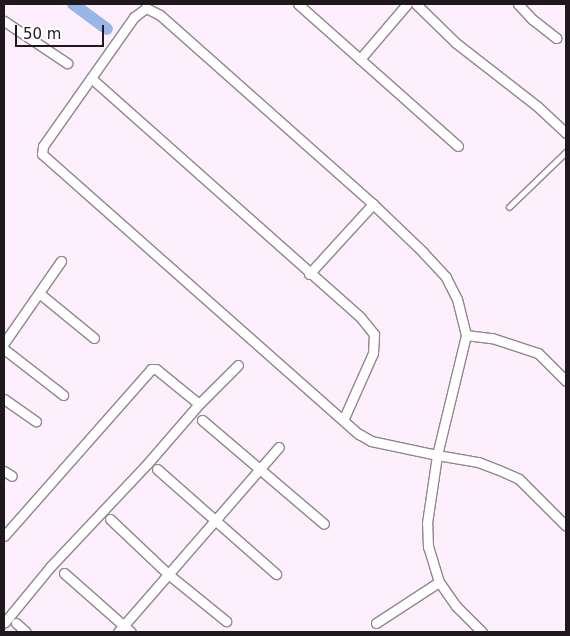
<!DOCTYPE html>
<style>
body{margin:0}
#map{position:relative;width:570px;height:636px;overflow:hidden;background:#fdf0fc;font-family:"DejaVu Sans",sans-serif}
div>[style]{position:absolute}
.canal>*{height:12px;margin:-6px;padding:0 6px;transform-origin:6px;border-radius:6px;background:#98b6e7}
.roads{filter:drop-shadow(1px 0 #938491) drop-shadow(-1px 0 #938491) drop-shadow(0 1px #938491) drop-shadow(0 -1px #938491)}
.lane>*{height:4.5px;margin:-2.25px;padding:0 2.25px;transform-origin:2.25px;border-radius:2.25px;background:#fff}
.street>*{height:9px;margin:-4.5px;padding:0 4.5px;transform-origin:4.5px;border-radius:4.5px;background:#fff}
span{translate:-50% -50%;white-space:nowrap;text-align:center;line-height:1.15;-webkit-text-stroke:4px #fff;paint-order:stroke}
.frame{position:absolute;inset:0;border:5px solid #1f191e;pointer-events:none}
.scale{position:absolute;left:15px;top:25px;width:89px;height:22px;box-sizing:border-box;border:2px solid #1f191e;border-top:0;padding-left:6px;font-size:15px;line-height:18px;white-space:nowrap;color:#1f191e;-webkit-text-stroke:4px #fff;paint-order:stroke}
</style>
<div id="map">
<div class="canal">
<div style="left:73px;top:4px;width:42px;rotate:36.3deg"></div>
</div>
<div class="roads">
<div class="lane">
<div style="left:509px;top:207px;width:79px;rotate:-44deg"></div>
</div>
<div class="street">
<div style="left:298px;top:4px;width:214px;rotate:41.6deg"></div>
<div style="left:416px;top:4px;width:56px;rotate:44.3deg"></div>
<div style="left:456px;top:43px;width:103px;rotate:37.9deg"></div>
<div style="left:537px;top:106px;width:40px;rotate:43deg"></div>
<div style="left:518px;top:4px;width:21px;rotate:47deg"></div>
<div style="left:532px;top:19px;width:31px;rotate:38deg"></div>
<div style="left:4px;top:21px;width:76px;rotate:33.7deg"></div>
<div style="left:360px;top:59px;width:72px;rotate:-49.5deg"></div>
<div style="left:91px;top:78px;width:361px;rotate:41.6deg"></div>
<div style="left:361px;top:318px;width:21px;rotate:51deg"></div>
<div style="left:374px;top:334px;width:19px;rotate:93deg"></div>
<div style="left:373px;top:353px;width:71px;rotate:114deg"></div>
<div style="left:309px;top:274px;width:95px;rotate:-47.6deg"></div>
<div style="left:39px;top:293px;width:71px;rotate:39.3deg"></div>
<div style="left:466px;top:335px;width:26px;rotate:7deg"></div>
<div style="left:492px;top:338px;width:48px;rotate:18.1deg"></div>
<div style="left:538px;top:353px;width:40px;rotate:45deg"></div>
<div style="left:4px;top:343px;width:100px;rotate:-55.2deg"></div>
<div style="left:4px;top:349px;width:75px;rotate:37.9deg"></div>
<div style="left:4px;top:399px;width:39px;rotate:35deg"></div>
<div style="left:199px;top:404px;width:55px;rotate:-45deg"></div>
<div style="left:202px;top:420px;width:160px;rotate:40.4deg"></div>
<div style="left:157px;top:469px;width:159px;rotate:41.4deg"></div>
<div style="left:4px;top:471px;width:9px;rotate:32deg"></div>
<div style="left:110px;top:519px;width:80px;rotate:43.5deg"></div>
<div style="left:168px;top:574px;width:75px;rotate:39deg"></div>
<div style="left:4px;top:536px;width:222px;rotate:-48.6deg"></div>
<div style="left:151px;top:369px;width:5px"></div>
<div style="left:156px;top:369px;width:55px;rotate:39.1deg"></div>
<div style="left:199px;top:404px;width:79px;rotate:130.9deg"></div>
<div style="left:147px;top:464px;width:141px;rotate:133.3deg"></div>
<div style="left:50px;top:567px;width:72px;rotate:129.4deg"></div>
<div style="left:64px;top:573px;width:89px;rotate:41.4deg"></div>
<div style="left:16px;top:623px;width:13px;rotate:42deg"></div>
<div style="left:376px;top:623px;width:75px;rotate:-33.1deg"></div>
<div style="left:118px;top:632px;width:245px;rotate:-49deg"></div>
<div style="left:482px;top:632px;width:37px;rotate:-135deg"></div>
<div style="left:456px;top:606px;width:29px;rotate:-125deg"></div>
<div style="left:439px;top:582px;width:37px;rotate:-107deg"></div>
<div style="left:428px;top:547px;width:24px;rotate:-92deg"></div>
<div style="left:427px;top:523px;width:69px;rotate:-81.6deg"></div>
<div style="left:437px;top:455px;width:123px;rotate:-76.4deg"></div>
<div style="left:466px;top:335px;width:37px;rotate:-104deg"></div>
<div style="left:457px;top:299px;width:25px;rotate:-117deg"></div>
<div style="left:446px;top:277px;width:34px;rotate:-133deg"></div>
<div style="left:423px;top:252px;width:69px;rotate:-136.2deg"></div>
<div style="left:373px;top:204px;width:285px;rotate:-138.4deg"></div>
<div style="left:160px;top:15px;width:16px;rotate:-153deg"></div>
<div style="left:146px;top:8px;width:15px;rotate:143deg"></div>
<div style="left:134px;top:17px;width:158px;rotate:125.2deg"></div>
<div style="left:43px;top:146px;width:8px;rotate:97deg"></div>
<div style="left:42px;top:154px;width:423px;rotate:41.5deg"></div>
<div style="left:359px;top:434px;width:14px;rotate:30deg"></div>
<div style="left:371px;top:441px;width:67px;rotate:12deg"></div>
<div style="left:437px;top:455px;width:42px;rotate:9.7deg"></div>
<div style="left:478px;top:462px;width:22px;rotate:21deg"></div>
<div style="left:499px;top:470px;width:22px;rotate:24deg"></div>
<div style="left:519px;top:479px;width:66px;rotate:45deg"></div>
</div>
</div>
<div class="frame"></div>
<div class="scale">50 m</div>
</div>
